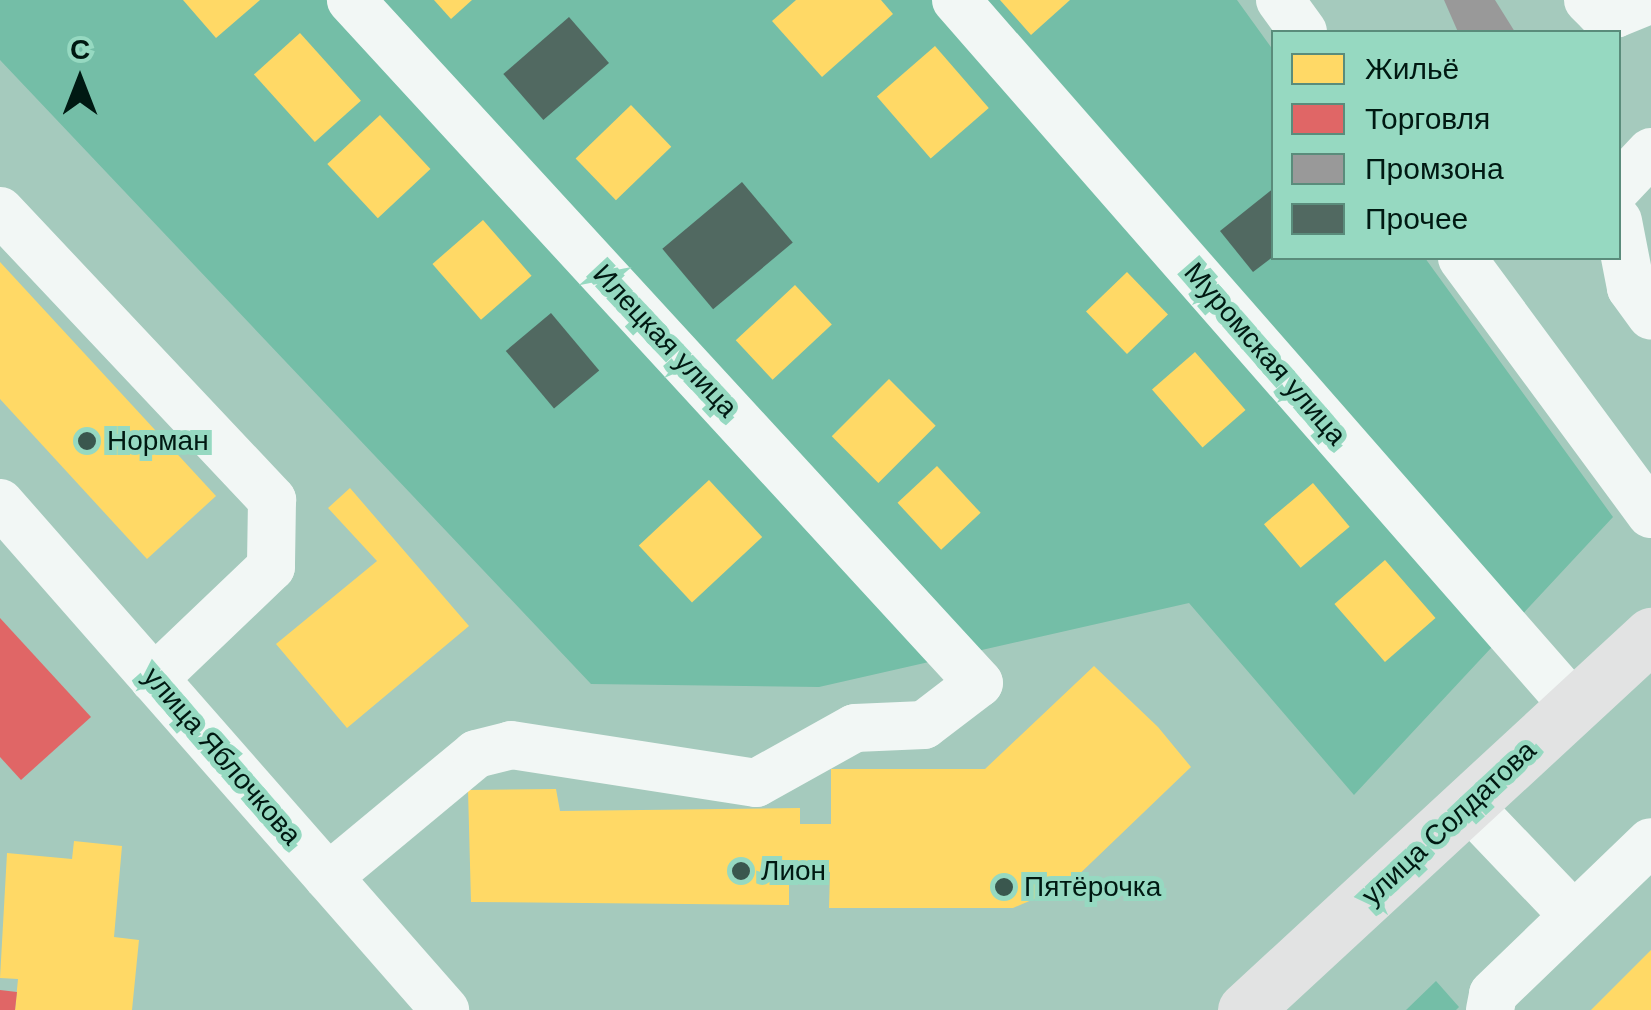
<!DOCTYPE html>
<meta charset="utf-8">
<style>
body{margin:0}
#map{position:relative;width:1651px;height:1010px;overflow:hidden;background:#a5cabd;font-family:Arial,sans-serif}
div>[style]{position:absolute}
.green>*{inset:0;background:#74bea7}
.homes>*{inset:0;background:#ffd966;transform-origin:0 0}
.shops>*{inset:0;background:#e06666}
.industry>*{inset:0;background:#999}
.building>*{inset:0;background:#516961;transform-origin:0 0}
.minor>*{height:48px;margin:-24px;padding:0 24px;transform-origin:24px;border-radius:24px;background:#f2f7f5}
.major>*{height:55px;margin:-27.5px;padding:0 27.5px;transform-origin:27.5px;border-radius:27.5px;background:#e2e3e3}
.dots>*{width:28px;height:28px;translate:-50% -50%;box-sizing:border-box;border:5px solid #96d9c1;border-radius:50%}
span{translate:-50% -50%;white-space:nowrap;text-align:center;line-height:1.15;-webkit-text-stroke:10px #96d9c1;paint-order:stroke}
.street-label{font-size:28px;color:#001912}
.poi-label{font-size:28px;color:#001912}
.left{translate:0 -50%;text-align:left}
.legend{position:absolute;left:1271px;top:30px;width:350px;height:230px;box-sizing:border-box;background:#96d9c1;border:2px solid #5a8c7b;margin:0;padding:12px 18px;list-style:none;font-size:30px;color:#001912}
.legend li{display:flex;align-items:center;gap:20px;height:50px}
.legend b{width:50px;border:2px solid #5a8c7b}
.north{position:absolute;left:30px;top:30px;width:100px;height:100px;-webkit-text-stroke:8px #96d9c1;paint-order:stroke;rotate:0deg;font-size:28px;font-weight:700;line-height:40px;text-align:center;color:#001912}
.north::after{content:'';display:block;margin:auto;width:35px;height:45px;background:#001912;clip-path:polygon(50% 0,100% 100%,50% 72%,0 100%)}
</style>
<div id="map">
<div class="green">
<div style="clip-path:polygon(0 0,1237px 0,1273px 50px,1274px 258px,1425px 258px,1613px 517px,1354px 795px,1189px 603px,819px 687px,591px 684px,0 60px)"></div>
<div style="clip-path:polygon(1436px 981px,1459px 1007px,1456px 1010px,1406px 1010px)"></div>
</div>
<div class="homes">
<div style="clip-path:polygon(183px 0,260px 0,216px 38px)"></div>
<div style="clip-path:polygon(434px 0,472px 0,451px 19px)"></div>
<div style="clip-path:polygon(796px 0,881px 0,893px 14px,822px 77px,772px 21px)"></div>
<div style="clip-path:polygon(1000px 0,1070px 0,1031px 35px)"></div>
<div style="left:300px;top:33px;width:91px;height:62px;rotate:48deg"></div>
<div style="left:935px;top:46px;width:82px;height:77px;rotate:49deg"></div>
<div style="left:631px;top:105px;width:58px;height:77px;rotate:46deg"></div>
<div style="left:380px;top:115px;width:74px;height:72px;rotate:47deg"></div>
<div style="left:483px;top:220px;width:74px;height:67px;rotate:49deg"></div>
<div style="clip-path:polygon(0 262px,216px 496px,147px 559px,0 399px)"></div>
<div style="left:1127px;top:272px;width:59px;height:57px;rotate:46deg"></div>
<div style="left:795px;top:285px;width:54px;height:81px;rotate:47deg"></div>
<div style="left:1195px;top:352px;width:77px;height:57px;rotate:49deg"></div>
<div style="left:889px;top:379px;width:66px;height:81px;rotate:45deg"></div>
<div style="left:937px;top:466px;width:64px;height:54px;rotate:47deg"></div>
<div style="left:709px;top:480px;width:78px;height:96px;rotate:47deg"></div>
<div style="left:1313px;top:483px;width:57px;height:64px;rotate:50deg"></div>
<div style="clip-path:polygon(350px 488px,469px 626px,347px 728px,276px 644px,377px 561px,328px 508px)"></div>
<div style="left:1385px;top:560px;width:77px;height:67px;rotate:49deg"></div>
<div style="clip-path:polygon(1094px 666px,1158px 727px,1191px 767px,1069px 884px,1013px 908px,829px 908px,830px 872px,789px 870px,789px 905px,471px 902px,468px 790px,556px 789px,560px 811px,800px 808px,800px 824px,831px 824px,831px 769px,985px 769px)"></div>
<div style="clip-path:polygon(74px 841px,122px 846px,114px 937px,139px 940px,132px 1010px,15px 1010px,18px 979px,0 978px,7px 853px,72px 859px)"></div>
<div style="clip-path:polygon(1651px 950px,1651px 1010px,1591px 1010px)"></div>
</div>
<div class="shops">
<div style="clip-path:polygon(0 618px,91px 717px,21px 780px,0 757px)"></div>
<div style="clip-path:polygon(0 990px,17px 992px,15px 1010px,0 1010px)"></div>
</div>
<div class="industry">
<div style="clip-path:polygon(1444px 0,1495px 0,1515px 32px,1458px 32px)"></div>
</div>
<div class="building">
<div style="left:569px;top:17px;width:61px;height:87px;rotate:49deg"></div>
<div style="left:742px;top:182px;width:79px;height:104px;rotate:50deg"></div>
<div style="clip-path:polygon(1274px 188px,1274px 256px,1253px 272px,1220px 231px)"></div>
<div style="left:551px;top:313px;width:75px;height:59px;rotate:50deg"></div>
</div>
<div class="minor">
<div style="left:956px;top:0;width:940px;rotate:48.8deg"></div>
<div style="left:1280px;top:0;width:39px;rotate:54deg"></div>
<div style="left:1588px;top:0;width:17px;rotate:45deg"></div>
<div style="left:1600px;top:12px;width:15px;rotate:8deg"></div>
<div style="left:1615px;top:14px;width:38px;rotate:-22deg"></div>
<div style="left:1618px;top:187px;width:48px;rotate:-46.7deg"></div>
<div style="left:0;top:211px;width:397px;rotate:46.7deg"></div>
<div style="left:272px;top:500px;width:67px;rotate:90.9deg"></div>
<div style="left:271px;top:567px;width:162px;rotate:136.3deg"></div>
<div style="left:1618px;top:221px;width:68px;rotate:79deg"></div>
<div style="left:1631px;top:288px;width:34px;rotate:54deg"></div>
<div style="left:1462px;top:258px;width:318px;rotate:53.6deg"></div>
<div style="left:0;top:503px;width:675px;rotate:48.73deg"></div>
<div style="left:1468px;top:805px;width:153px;rotate:46.3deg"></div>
<div style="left:328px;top:877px;width:192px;rotate:-39.7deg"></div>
<div style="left:476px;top:754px;width:36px;rotate:-14deg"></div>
<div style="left:511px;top:745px;width:248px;rotate:8.8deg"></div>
<div style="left:756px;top:783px;width:113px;rotate:-29.1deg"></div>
<div style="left:855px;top:728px;width:69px;rotate:-2.5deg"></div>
<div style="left:924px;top:725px;width:69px;rotate:-37.4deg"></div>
<div style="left:979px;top:683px;width:928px;rotate:-132.6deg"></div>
<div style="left:1490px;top:1010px;width:16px;rotate:-79deg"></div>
<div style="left:1493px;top:994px;width:219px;rotate:-43.9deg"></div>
</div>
<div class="major">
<div style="left:1245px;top:1010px;width:553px;rotate:-42.73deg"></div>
</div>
<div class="dots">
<div style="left:87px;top:441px;background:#3a574e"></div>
<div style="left:741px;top:871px;background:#3a574e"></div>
<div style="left:1004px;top:887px;background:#3a574e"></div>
</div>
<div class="street-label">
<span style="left:665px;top:341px;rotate:47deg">Илецкая улица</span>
<span style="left:1265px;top:354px;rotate:49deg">Муромская улица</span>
<span style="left:222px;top:756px;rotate:49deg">улица Яблочкова</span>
<span style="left:1449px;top:823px;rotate:-43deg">улица Солдатова</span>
</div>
<div class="poi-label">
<span class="left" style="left:107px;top:441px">Норман</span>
<span class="left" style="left:761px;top:871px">Лион</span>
<span class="left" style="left:1024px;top:887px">Пятёрочка</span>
</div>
<ul class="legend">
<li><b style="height:28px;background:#ffd966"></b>Жильё</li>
<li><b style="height:28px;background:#e06666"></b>Торговля</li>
<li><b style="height:28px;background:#999"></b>Промзона</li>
<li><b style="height:28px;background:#516961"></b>Прочее</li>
</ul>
<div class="north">С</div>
</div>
